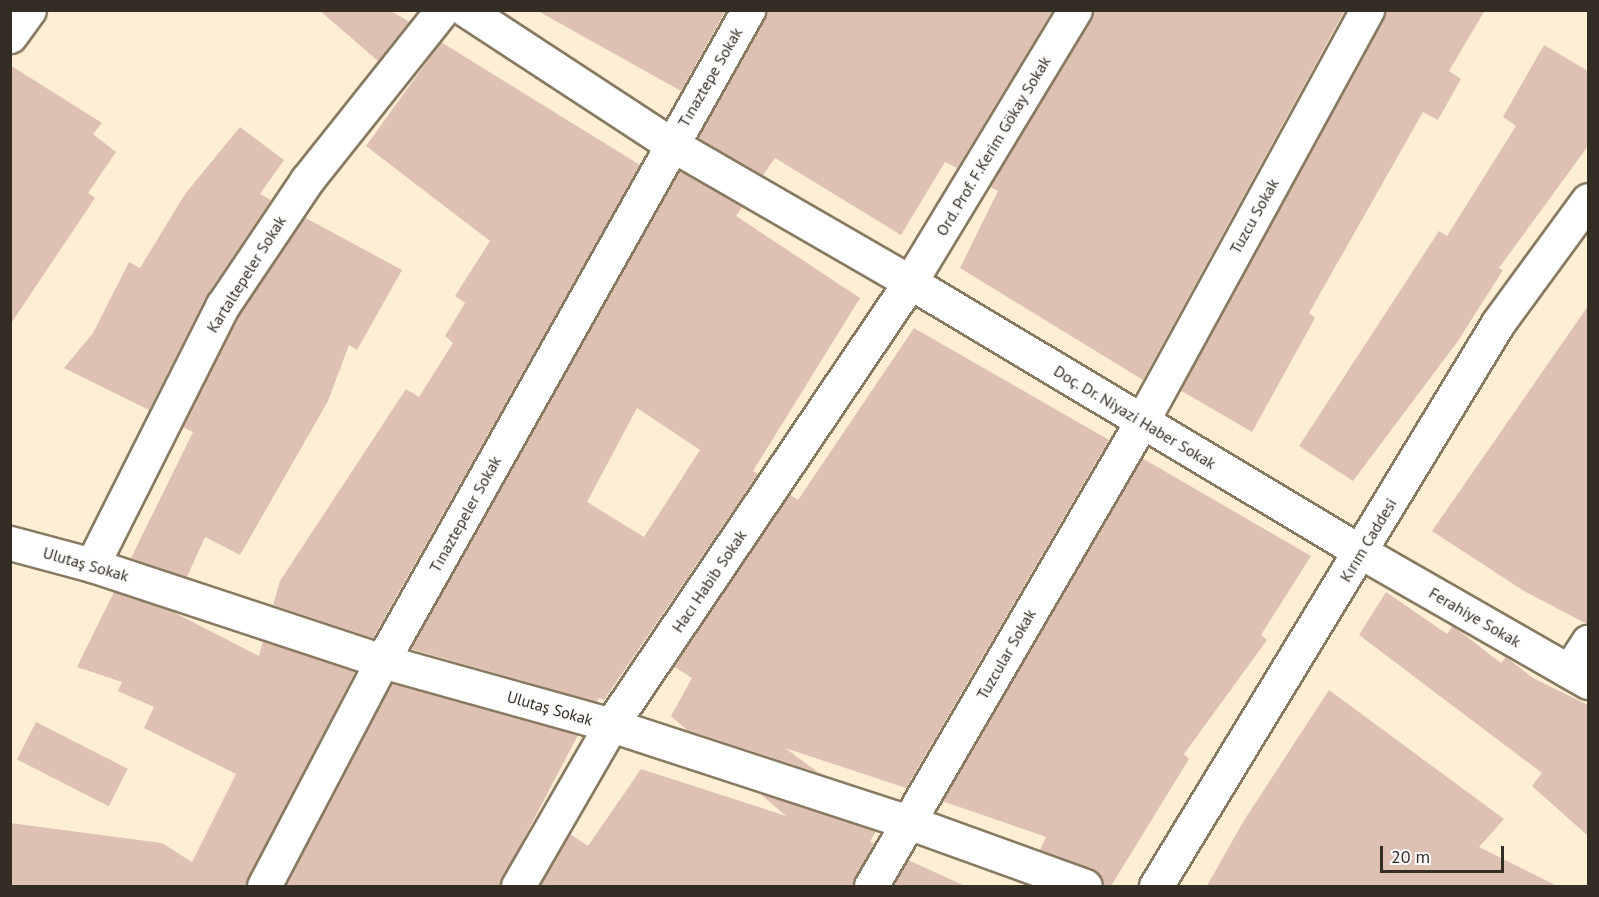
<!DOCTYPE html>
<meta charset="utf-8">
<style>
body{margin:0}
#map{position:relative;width:1599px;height:897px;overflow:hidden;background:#feeed4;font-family:"PT Sans",sans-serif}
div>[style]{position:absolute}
.building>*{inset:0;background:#dfc1b4;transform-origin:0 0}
.roads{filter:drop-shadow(2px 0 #887a62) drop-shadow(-2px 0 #887a62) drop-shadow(0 2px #887a62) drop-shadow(0 -2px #887a62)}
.minor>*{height:33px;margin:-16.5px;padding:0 16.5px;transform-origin:16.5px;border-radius:16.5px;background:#fff}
.secondary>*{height:33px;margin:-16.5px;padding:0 16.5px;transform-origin:16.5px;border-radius:16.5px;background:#fff}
span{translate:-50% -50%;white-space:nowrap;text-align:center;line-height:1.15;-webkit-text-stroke:5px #fdfdfd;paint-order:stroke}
.street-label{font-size:16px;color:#342d23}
.frame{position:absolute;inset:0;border:12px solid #342d23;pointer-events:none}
.scale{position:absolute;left:1380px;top:846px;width:124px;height:27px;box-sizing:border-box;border:3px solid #342d23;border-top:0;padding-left:8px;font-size:18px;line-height:21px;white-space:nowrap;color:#342d23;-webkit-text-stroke:4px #fdfdfd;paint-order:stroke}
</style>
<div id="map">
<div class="building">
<div style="clip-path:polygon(319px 10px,390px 10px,409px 22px,378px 61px)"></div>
<div style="clip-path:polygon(536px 10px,726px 10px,681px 91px)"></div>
<div style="clip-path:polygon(767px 10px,1053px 10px,957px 168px,945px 162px,901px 235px,775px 158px,763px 175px,698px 138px)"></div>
<div style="clip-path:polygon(1094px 10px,1345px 10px,1143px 380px,960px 268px,998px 191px,990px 187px)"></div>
<div style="clip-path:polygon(1386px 10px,1485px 10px,1449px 71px,1461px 79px,1438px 120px,1423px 112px,1309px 313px,1315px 318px,1252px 432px,1180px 390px)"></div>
<div style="clip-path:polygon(441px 42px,640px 165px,373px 638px,273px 605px,280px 581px,406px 389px,419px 397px,453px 343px,445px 336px,465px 303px,455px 296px,490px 241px,366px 146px)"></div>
<div style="clip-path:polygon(1544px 45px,1588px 71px,1588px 146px,1499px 268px,1503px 270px,1458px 341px,1353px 481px,1299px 446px,1439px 231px,1447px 236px,1516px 126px,1503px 117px)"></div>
<div style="clip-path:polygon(10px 65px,102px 123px,93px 134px,116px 152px,88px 193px,95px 198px,10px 325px)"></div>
<div style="clip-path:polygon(240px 127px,284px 160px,260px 194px,271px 200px,206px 297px,149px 410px,64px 368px,93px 333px,129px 262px,140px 268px,185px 194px)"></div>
<div style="clip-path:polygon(evenodd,679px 170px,742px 207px,736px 216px,860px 298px,753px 471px,758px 474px,604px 700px,599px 698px,597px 702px,410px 649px,679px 170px,637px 408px,700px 450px,644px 537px,587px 502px,637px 408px)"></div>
<div style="clip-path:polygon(304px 217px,402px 270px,357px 350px,349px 345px,328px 401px,240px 555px,205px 537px,187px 577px,131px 558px,193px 432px,183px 427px,239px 314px)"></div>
<div style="clip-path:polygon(1588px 306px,1588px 623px,1587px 624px,1524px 591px,1432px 531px)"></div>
<div style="clip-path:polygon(914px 328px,1109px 440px,906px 788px,785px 748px,819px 773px,687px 730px,671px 716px,692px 678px,673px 666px,789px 494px,798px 500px)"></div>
<div style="clip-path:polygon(1142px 458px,1311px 556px,1261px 635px,1267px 640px,1184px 754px,1189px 759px,1111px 886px,1103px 886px,1100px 874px,1092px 869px,1040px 850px,1046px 837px,942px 801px)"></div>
<div style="clip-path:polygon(114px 592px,171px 611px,259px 656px,263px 641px,355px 672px,245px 886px,10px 886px,10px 823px,162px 843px,192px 862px,236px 774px,144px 728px,154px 707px,118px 691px,122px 682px,77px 667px)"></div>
<div style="clip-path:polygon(1386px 592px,1447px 634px,1453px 626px,1501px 663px,1506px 657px,1533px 678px,1588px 705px,1588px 836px,1532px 786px,1542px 773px,1359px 635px)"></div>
<div style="clip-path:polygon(392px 683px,578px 735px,499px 886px,285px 886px)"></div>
<div style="clip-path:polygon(1329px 690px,1504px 819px,1479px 847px,1557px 886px,1207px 886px,1243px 822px)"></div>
<div style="left:36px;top:722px;width:103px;height:42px;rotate:27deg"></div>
<div style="clip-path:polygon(641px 769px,786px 816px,759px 793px,876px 831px,870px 842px,874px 843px,852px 886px,539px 886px,570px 834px,588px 846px)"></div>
<div style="clip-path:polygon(908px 860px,965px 886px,892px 886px)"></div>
</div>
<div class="roads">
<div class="minor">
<div style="left:466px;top:10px;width:245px;rotate:33.2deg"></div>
<div style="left:671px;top:144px;width:276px;rotate:30deg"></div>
<div style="left:910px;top:282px;width:526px;rotate:30.91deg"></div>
<div style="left:1361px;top:552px;width:262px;rotate:29.8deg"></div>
<div style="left:10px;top:36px;width:32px;rotate:-54deg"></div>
<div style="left:10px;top:543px;width:85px;rotate:15deg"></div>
<div style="left:92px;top:565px;width:305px;rotate:18.3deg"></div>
<div style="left:382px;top:661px;width:238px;rotate:15.6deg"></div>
<div style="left:611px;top:725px;width:312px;rotate:18.1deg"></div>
<div style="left:908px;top:822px;width:188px;rotate:19.9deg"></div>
<div style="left:92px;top:565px;width:291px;rotate:-63.3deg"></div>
<div style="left:223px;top:305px;width:151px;rotate:-56.1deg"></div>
<div style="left:307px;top:180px;width:217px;rotate:-51.5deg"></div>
<div style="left:1569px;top:671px;width:35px;rotate:-57deg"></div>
<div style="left:264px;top:886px;width:254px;rotate:-62.3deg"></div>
<div style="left:382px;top:661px;width:747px;rotate:-60.65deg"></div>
<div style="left:518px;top:886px;width:186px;rotate:-60deg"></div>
<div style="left:611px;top:725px;width:534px;rotate:-55.98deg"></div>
<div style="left:910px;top:282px;width:318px;rotate:-58.8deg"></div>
<div style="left:871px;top:886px;width:538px;rotate:-59.77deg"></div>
<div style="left:1142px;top:421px;width:469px;rotate:-61.3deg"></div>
</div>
<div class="secondary">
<div style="left:1156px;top:886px;width:659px;rotate:-58.72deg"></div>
<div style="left:1498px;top:323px;width:152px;rotate:-53.8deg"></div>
</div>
</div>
<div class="street-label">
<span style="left:710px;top:77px;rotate:-60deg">Tınaztepe Sokak</span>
<span style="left:993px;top:146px;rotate:-59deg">Ord. Prof. F.Kerim Gökay Sokak</span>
<span style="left:1254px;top:216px;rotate:-61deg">Tuzcu Sokak</span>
<span style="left:246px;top:274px;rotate:-58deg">Kartaltepeler Sokak</span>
<span style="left:1135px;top:417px;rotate:31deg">Doç. Dr. Niyazi Haber Sokak</span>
<span style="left:465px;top:514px;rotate:-61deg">Tınaztepeler Sokak</span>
<span style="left:1368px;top:540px;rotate:-59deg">Kırım Caddesi</span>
<span style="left:86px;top:564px;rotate:16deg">Ulutaş Sokak</span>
<span style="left:709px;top:581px;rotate:-56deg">Hacı Habib Sokak</span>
<span style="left:1475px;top:617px;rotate:30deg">Ferahiye Sokak</span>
<span style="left:1006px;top:654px;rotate:-60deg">Tuzcular Sokak</span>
<span style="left:550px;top:708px;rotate:16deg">Ulutaş Sokak</span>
</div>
<div class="frame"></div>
<div class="scale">20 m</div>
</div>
